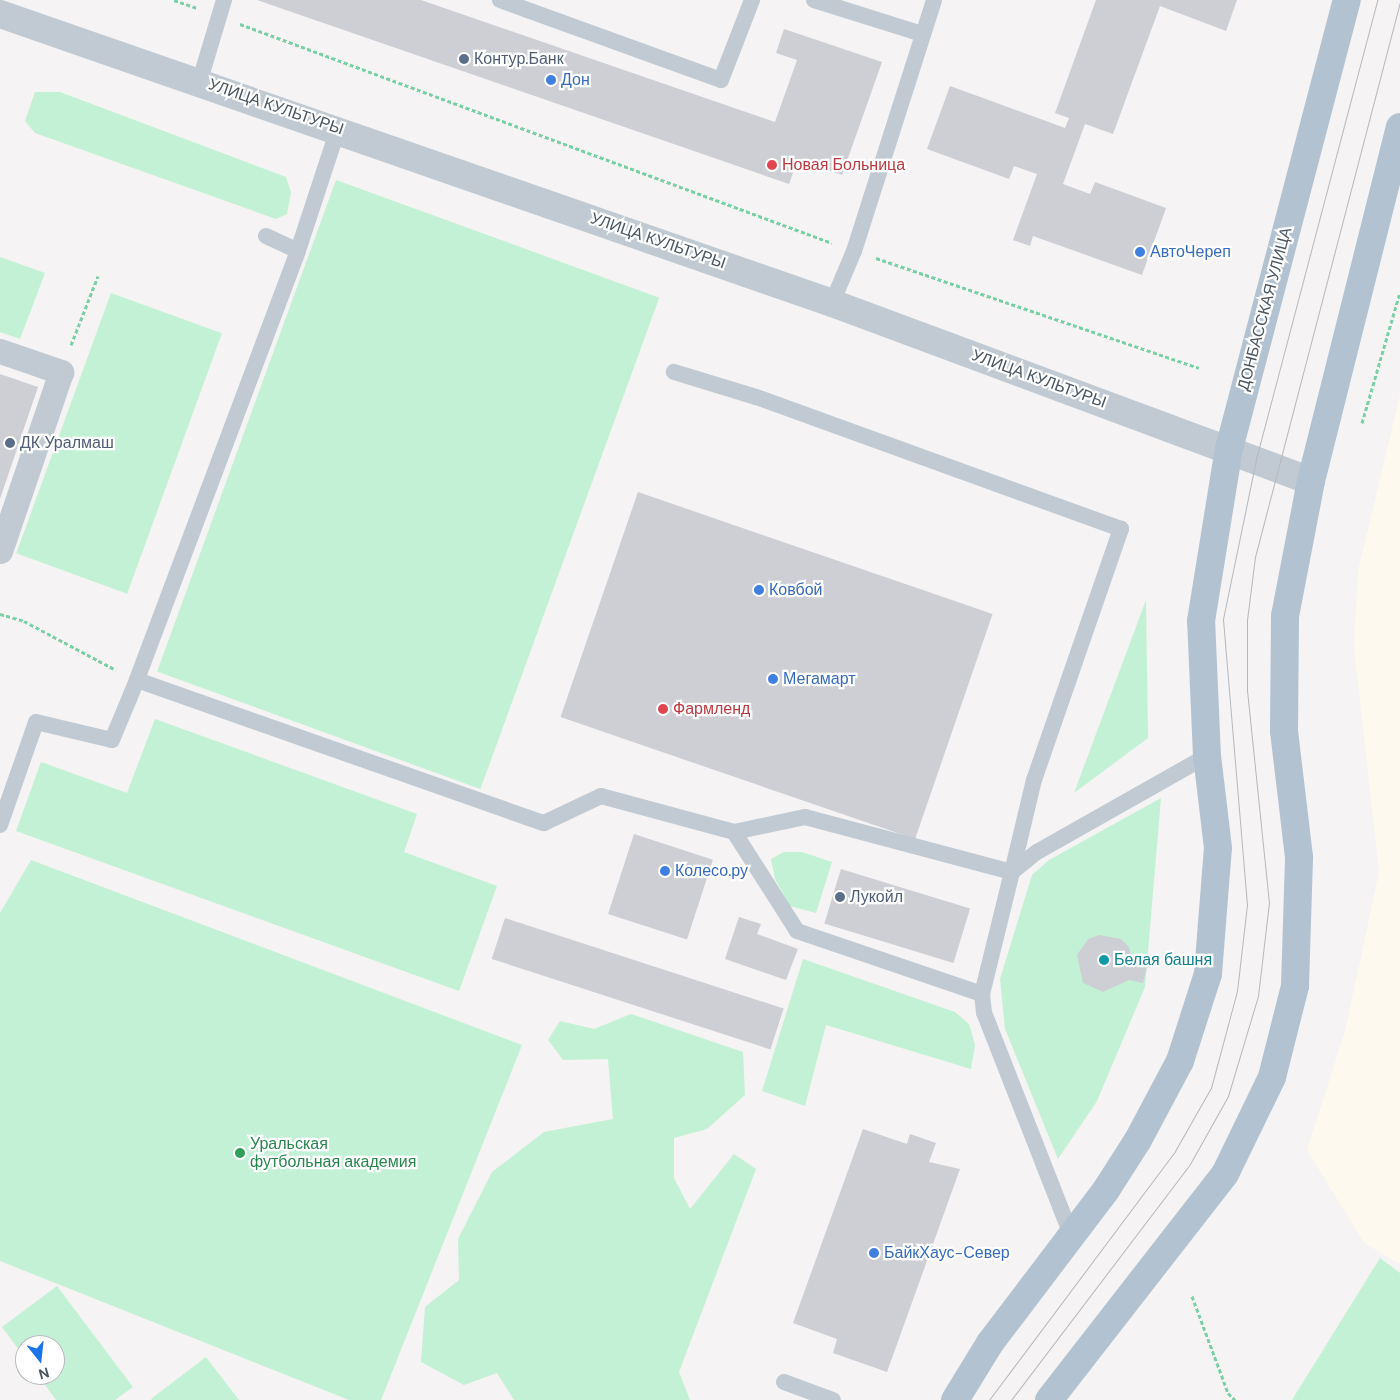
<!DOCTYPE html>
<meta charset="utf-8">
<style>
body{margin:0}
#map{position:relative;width:1400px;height:1400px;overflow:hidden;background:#f5f3f3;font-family:"DM Sans",sans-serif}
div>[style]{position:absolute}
.commercial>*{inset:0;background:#fdf9ef}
.green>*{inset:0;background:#c3f1d5;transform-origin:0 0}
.building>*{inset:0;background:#cdcfd5;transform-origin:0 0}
.path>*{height:3px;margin-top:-1.5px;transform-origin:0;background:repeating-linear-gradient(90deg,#7ad0a6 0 4px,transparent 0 6.5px)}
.service>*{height:16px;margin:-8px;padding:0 8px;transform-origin:8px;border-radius:8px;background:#c1cad2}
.pedestrian>*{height:25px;margin:-12.5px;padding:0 12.5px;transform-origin:12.5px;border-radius:12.5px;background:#c1cad2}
.minor>*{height:28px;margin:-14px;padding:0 14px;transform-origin:14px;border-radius:14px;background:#c1cad2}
.primary>*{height:28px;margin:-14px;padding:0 14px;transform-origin:14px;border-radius:14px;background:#b3c2d1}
.tram>*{height:1px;margin:-0.5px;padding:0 0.5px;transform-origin:0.5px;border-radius:0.5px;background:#b5b8bd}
.dots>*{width:14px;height:14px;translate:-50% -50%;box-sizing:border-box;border:2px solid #fff;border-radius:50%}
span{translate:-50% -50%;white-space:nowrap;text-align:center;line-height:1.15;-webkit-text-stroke:4.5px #fff;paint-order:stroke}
.service-label{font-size:16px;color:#4e5e75}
.left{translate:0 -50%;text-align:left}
.shop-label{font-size:16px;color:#366cbe}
.street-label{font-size:16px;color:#4a5661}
.health-label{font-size:16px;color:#be3a42}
.culture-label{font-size:16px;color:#0d838f}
.leisure-label{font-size:16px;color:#27864d}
.north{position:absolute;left:15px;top:1335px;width:50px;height:50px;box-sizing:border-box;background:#fff;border:1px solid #b7bbc0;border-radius:50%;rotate:164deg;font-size:14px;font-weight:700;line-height:20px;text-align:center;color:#4a5661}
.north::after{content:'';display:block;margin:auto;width:18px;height:22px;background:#1a73e8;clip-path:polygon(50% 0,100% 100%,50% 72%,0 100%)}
</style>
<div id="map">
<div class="commercial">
<div style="clip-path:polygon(1400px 395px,1400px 1264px,1364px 1243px,1307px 1150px,1345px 1031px,1379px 872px,1354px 648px,1358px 571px)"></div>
</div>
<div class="green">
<div style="clip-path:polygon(35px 92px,60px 92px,286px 177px,291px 192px,287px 214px,276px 219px,35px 133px,25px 121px)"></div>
<div style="left:336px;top:180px;width:344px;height:523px;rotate:20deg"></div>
<div style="clip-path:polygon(0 257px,45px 273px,20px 339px,0 332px)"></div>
<div style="left:111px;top:293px;width:118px;height:277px;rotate:20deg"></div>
<div style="clip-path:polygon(1146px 600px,1148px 738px,1074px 793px)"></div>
<div style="clip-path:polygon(155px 719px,417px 814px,404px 852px,497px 886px,459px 991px,16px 831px,41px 762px,127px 793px)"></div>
<div style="clip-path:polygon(1161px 798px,1145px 987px,1097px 1101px,1058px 1159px,1005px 1029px,1000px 979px,1032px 875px,1049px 860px)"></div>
<div style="clip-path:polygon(784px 852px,802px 852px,832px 862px,816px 913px,790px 906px,775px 879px,771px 859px)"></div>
<div style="clip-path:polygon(31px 860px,522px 1045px,381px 1400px,349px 1400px,0 1261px,0 913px)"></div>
<div style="clip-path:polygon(803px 959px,955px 1012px,969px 1024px,975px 1045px,971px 1069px,826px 1025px,805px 1106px,762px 1091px)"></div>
<div style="clip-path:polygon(631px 1014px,743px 1052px,745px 1095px,707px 1129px,674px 1138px,674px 1178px,690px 1209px,734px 1154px,756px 1169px,679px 1372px,690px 1400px,514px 1400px,497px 1373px,464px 1385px,421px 1362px,425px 1307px,459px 1280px,458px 1239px,492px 1172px,544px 1132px,613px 1119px,608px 1059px,563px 1060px,548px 1040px,560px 1021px,594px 1029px)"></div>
<div style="clip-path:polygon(1380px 1258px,1400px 1273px,1400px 1400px,1292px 1400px)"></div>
<div style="clip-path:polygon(57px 1286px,133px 1387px,115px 1400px,56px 1400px,38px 1375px,55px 1375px,55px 1345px,25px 1345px,25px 1358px,2px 1327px)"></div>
<div style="clip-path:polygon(206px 1357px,239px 1400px,152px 1400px,151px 1399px)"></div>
</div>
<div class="building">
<div style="clip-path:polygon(257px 0,421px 0,775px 122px,797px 60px,776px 53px,784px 29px,882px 62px,842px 175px,798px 159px,789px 184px)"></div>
<div style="clip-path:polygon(1096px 0,1237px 0,1226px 31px,1160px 6px,1113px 134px,1085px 124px,1063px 184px,1090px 194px,1095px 182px,1166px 208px,1142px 275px,1033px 236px,1030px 246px,1013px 240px,1037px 174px,1014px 166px,1009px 179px,927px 149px,950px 86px,1065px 128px,1069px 118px,1055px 113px)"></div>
<div style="clip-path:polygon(0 374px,38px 387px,0 499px)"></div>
<div style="left:638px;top:492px;width:375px;height:238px;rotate:19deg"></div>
<div style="left:634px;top:834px;width:83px;height:84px;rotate:18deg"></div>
<div style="left:841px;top:869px;width:135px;height:57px;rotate:17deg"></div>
<div style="clip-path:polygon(739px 917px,761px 924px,757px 934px,798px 949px,786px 980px,725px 959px)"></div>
<div style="left:505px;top:918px;width:293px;height:43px;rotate:18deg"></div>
<div style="clip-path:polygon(1099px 935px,1121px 939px,1129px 947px,1133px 964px,1147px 967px,1143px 983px,1129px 980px,1103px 992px,1083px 983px,1077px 955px,1088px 939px)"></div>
<div style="clip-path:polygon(863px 1129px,907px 1144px,910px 1134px,936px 1143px,929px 1162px,960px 1169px,887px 1372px,833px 1353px,837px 1339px,793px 1323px)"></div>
</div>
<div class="path">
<div style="left:174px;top:0;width:24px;rotate:19deg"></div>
<div style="left:240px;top:24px;width:631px;rotate:20.3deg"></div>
<div style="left:876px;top:258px;width:341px;rotate:18.8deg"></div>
<div style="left:71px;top:345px;width:74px;rotate:-68.6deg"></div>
<div style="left:1362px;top:423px;width:136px;rotate:-73.8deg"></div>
<div style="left:0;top:614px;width:25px;rotate:16deg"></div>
<div style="left:24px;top:621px;width:104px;rotate:28deg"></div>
<div style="left:1192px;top:1296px;width:103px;rotate:69.6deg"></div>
<div style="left:1228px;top:1393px;width:10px;rotate:45deg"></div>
</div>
<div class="service">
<div style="left:500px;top:0;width:235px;rotate:19.9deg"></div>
<div style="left:721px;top:80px;width:86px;rotate:-68.8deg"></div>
<div style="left:814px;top:0;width:113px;rotate:17.5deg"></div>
<div style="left:200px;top:80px;width:84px;rotate:-73.3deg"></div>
<div style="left:338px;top:129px;width:128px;rotate:108.2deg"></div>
<div style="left:298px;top:251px;width:458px;rotate:110.6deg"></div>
<div style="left:137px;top:680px;width:431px;rotate:19.4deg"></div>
<div style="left:544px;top:823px;width:63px;rotate:-25.3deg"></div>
<div style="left:601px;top:796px;width:138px;rotate:15.1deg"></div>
<div style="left:734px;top:832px;width:73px;rotate:-11.9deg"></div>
<div style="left:805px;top:817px;width:214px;rotate:14.9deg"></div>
<div style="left:1012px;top:872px;width:95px;rotate:-76.6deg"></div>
<div style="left:1034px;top:780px;width:266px;rotate:-70.9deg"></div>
<div style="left:1121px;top:529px;width:388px;rotate:-160.1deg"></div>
<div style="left:756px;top:397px;width:86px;rotate:-163deg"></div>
<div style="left:266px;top:236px;width:35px;rotate:25deg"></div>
<div style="left:832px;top:303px;width:56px;rotate:-67.1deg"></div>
<div style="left:854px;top:251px;width:263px;rotate:-72.3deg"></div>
<div style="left:0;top:825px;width:109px;rotate:-70.7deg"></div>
<div style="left:36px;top:722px;width:78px;rotate:13.3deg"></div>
<div style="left:112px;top:740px;width:65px;rotate:-67.4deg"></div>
<div style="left:734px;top:832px;width:117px;rotate:57.5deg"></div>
<div style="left:797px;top:931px;width:195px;rotate:18.8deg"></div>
<div style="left:1072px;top:1237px;width:241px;rotate:-111.4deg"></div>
<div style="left:984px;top:1013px;width:19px;rotate:-96deg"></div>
<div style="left:982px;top:994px;width:126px;rotate:-76.2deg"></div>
<div style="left:1012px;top:872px;width:32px;rotate:-39deg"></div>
<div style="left:1037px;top:852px;width:195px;rotate:-29.5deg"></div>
<div style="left:784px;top:1382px;width:52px;rotate:20.2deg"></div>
</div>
<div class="pedestrian">
<div style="left:0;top:351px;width:65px;rotate:19deg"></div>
<div style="left:61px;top:372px;width:189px;rotate:108.8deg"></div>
</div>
<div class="minor">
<div style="left:0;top:14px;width:881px;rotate:19.15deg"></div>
<div style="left:832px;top:303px;width:511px;rotate:20.39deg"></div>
</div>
<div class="primary">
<div style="left:955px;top:1400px;width:67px;rotate:-58.4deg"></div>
<div style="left:990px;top:1343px;width:192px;rotate:-52.8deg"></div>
<div style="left:1106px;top:1190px;width:59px;rotate:-57.4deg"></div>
<div style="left:1138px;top:1140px;width:89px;rotate:-62deg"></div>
<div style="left:1180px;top:1061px;width:91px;rotate:-72.2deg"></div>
<div style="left:1208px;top:974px;width:126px;rotate:-85.5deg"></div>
<div style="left:1218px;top:848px;width:93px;rotate:-96.8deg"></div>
<div style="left:1207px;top:756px;width:135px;rotate:-92.5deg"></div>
<div style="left:1201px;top:621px;width:174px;rotate:-80.8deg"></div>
<div style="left:1229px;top:449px;width:464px;rotate:-75.3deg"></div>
<div style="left:1049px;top:1400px;width:286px;rotate:-52.1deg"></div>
<div style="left:1225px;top:1174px;width:108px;rotate:-64.1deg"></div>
<div style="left:1272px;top:1077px;width:94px;rotate:-75.8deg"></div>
<div style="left:1295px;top:986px;width:129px;rotate:-88.2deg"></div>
<div style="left:1299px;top:857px;width:127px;rotate:-96.8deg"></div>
<div style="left:1284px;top:731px;width:115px;rotate:-89.5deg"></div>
<div style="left:1285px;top:616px;width:137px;rotate:-79.1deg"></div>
<div style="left:1311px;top:481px;width:365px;rotate:-75.9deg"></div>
</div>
<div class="tram">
<div style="left:989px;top:1400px;width:311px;rotate:-53.2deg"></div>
<div style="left:1175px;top:1151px;width:73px;rotate:-60.3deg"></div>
<div style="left:1211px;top:1088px;width:100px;rotate:-75deg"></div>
<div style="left:1237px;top:991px;width:87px;rotate:-83.4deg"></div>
<div style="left:1247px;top:905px;width:287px;rotate:-94.8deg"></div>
<div style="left:1223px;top:619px;width:163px;rotate:-78.3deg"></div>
<div style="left:1256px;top:459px;width:475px;rotate:-75.2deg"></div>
<div style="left:1011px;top:1400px;width:296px;rotate:-52.8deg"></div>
<div style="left:1190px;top:1164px;width:78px;rotate:-60.8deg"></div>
<div style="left:1228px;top:1096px;width:104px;rotate:-73.3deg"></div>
<div style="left:1258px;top:996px;width:94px;rotate:-83.3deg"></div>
<div style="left:1269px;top:903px;width:213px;rotate:-95.9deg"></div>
<div style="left:1247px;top:691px;width:71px;rotate:-90deg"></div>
<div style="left:1247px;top:620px;width:64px;rotate:-82.8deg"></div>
<div style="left:1255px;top:557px;width:574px;rotate:-75.36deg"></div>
</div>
<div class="dots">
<div style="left:464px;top:59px;background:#5c6f8a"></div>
<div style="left:551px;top:80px;background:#3f7fe0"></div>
<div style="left:772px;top:165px;background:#e0444e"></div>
<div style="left:1140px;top:252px;background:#3f7fe0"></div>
<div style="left:10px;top:443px;background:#5c6f8a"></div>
<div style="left:759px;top:590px;background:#3f7fe0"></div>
<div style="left:773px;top:679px;background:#3f7fe0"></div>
<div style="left:663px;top:709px;background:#e0444e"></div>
<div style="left:665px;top:871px;background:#3f7fe0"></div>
<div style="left:840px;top:897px;background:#5c6f8a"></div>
<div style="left:1104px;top:960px;background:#0f9aa8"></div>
<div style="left:240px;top:1153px;background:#2e9e5b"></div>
<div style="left:874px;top:1253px;background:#3f7fe0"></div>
</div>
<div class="service-label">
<span class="left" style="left:474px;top:59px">Контур.Банк</span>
<span class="left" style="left:20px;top:443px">ДК Уралмаш</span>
<span class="left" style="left:850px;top:897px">Лукойл</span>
</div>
<div class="shop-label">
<span class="left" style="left:561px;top:80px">Дон</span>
<span class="left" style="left:1150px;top:252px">АвтоЧереп</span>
<span class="left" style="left:769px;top:590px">Ковбой</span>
<span class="left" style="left:783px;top:679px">Мегамарт</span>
<span class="left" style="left:675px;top:871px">Колесо.ру</span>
<span class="left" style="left:884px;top:1253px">БайкХаус-Север</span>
</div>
<div class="street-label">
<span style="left:276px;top:107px;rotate:19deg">УЛИЦА КУЛЬТУРЫ</span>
<span style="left:658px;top:241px;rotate:19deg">УЛИЦА КУЛЬТУРЫ</span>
<span style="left:1265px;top:309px;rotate:-75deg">ДОНБАССКАЯ УЛИЦА</span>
<span style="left:1039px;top:379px;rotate:20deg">УЛИЦА КУЛЬТУРЫ</span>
</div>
<div class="health-label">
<span class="left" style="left:782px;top:165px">Новая Больница</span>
<span class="left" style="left:673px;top:709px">Фармленд</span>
</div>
<div class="culture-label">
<span class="left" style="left:1114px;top:960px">Белая башня</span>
</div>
<div class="leisure-label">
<span class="left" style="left:250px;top:1153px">Уральская<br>футбольная академия</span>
</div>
<div class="north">N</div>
</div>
